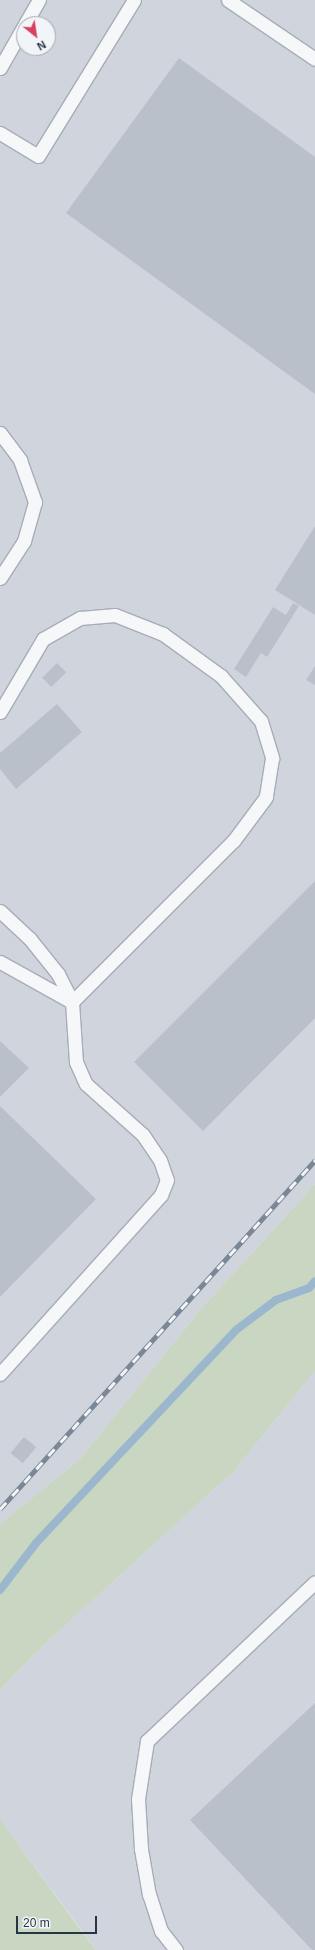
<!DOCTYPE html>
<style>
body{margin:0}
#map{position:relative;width:315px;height:1950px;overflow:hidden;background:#e2e6eb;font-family:Helvetica,sans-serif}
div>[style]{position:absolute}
.built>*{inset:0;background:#d0d5dd}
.green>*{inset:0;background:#c9d6c2}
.stream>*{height:8px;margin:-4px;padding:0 4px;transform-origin:4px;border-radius:4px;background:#9bb7ce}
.building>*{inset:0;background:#b9c0ca;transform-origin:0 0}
.roads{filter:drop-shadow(1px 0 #a6adb6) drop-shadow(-1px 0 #a6adb6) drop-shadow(0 1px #a6adb6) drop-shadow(0 -1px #a6adb6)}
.service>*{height:13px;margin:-6.5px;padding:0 6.5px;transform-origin:6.5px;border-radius:6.5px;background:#f5f7f9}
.rail>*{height:4.5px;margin-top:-2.25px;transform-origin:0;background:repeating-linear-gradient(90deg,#f2f5f8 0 9px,#7a8796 0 18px);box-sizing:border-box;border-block:1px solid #7a8796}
span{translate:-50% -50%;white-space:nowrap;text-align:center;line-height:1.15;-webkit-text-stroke:3.5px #f2f5f8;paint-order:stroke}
.north{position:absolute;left:16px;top:16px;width:40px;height:40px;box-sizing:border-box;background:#f2f5f8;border:1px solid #a1a8b0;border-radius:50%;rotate:150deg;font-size:11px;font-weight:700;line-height:16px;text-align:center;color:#283545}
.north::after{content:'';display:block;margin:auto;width:14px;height:18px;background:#d83f61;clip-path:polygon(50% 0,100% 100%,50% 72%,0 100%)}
.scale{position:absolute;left:16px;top:1916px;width:81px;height:18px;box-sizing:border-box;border:2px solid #283545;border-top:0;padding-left:5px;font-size:12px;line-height:14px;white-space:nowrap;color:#283545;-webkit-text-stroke:3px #f2f5f8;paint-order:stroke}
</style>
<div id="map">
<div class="built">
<div style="clip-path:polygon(evenodd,0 0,315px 0,315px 1184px,201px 1309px,80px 1459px,0 1524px,0 0,24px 24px,48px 24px,48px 48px,24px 48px,24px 24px)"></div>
<div style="clip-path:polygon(315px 1371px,315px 1950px,96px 1950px,0 1819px,0 1690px,36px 1652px,234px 1471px)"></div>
</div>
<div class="green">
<div style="clip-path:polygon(315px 1184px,315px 1371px,234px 1471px,36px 1652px,0 1690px,0 1524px,80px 1459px,201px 1309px)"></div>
<div style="clip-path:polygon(0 1819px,82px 1932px,96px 1950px,0 1950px)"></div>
</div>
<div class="stream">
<div style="left:0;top:1590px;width:59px;rotate:-52.5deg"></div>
<div style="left:36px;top:1543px;width:292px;rotate:-46.8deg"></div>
<div style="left:236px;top:1330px;width:50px;rotate:-36.9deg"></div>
<div style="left:276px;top:1300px;width:35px;rotate:-20deg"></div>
<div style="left:309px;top:1288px;width:9px;rotate:-49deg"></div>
</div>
<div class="building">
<div style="clip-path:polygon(179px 58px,315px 157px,315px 394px,66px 213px)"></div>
<div style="clip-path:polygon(315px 526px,315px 615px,275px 590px)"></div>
<div style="clip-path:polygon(293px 603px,299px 606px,267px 657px,261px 653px,246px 677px,234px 669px,273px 607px,286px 615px)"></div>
<div style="left:57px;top:663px;width:13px;height:21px;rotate:45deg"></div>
<div style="clip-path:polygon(315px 666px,315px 685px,306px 680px)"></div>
<div style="clip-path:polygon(57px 704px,82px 732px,16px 789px,0 769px,0 753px)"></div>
<div style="clip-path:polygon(315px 881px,315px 1018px,203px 1131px,134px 1062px)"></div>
<div style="clip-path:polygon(0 1041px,29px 1068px,0 1097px)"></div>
<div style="clip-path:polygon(0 1106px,96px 1199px,0 1297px)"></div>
<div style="left:24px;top:1437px;width:16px;height:21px;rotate:40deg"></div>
<div style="clip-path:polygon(315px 1703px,315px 1950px,312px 1950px,190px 1820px)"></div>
</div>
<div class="roads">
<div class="service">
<div style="left:228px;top:0;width:105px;rotate:34.1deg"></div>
<div style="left:25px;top:24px;width:28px;rotate:-60deg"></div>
<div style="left:0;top:68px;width:48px;rotate:-60.3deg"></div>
<div style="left:0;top:133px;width:44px;rotate:31.2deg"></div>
<div style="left:38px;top:156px;width:183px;rotate:-58.4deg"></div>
<div style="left:0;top:433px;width:34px;rotate:53deg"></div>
<div style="left:20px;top:460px;width:45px;rotate:70.3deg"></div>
<div style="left:35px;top:502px;width:41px;rotate:105.8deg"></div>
<div style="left:24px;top:541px;width:44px;rotate:123deg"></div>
<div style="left:0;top:712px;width:85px;rotate:-59.5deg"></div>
<div style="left:43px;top:639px;width:43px;rotate:-29.6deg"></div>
<div style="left:80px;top:618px;width:35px;rotate:-5deg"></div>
<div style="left:115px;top:615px;width:52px;rotate:21.6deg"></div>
<div style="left:163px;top:634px;width:72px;rotate:35.9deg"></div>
<div style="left:221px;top:676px;width:60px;rotate:48.4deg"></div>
<div style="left:261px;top:721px;width:39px;rotate:73deg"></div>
<div style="left:272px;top:758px;width:39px;rotate:99deg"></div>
<div style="left:266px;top:797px;width:54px;rotate:126.7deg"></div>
<div style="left:234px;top:840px;width:229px;rotate:135deg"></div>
<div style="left:72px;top:1002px;width:82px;rotate:-150.9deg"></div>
<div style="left:0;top:911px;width:41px;rotate:43deg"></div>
<div style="left:30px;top:939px;width:45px;rotate:51.3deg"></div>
<div style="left:58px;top:974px;width:31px;rotate:63deg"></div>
<div style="left:72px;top:1002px;width:60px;rotate:86.2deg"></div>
<div style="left:76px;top:1062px;width:24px;rotate:66deg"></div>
<div style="left:86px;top:1084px;width:76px;rotate:41.8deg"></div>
<div style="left:143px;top:1135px;width:30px;rotate:56deg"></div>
<div style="left:160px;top:1160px;width:21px;rotate:71deg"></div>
<div style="left:167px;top:1180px;width:16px;rotate:112deg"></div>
<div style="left:161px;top:1195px;width:241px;rotate:132deg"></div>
<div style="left:176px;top:1950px;width:24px;rotate:-128deg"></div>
<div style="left:161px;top:1931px;width:38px;rotate:-108deg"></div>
<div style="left:149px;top:1895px;width:47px;rotate:-99.9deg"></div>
<div style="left:141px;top:1849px;width:50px;rotate:-93.4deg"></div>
<div style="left:138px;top:1799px;width:59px;rotate:-81.2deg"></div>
<div style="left:147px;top:1741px;width:231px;rotate:-43.4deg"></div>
</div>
</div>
<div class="rail">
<div style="left:0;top:1509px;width:470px;rotate:-47.9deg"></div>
</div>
<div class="north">N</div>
<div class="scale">20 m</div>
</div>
